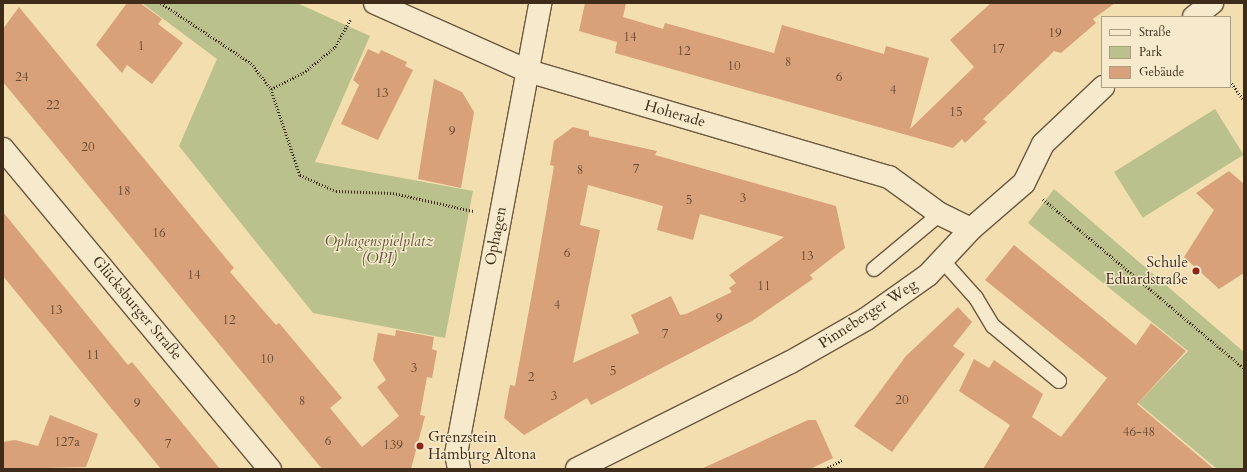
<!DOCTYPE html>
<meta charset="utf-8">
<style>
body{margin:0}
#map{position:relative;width:1247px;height:472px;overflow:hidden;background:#f3deb0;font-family:Cardo,serif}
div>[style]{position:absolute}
.green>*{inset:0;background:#bac18c;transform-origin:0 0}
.building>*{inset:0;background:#d8a179}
.path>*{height:2.5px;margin-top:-1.25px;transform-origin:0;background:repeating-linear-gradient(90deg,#3e2b19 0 1px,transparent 0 3px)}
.roads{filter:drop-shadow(1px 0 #6b583f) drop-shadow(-1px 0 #6b583f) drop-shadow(0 1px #6b583f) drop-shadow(0 -1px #6b583f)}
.lane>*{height:14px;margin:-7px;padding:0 7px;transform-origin:7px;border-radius:7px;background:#f7eacc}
.street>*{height:22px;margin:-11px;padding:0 11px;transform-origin:11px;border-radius:11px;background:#f7eacc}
.dots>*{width:11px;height:11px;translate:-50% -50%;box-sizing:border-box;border:2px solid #f7eacc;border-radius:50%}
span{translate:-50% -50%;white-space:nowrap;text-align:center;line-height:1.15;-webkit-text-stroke:3px #f7eacc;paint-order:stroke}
.number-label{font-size:13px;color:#644831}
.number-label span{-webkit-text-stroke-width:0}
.street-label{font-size:15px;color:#3e2b19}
.park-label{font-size:15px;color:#5d5036;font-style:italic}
.poi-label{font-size:15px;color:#3e2b19}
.right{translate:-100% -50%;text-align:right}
.left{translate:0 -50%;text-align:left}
.frame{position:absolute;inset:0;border:4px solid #3e2b19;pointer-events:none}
.legend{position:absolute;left:1101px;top:16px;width:130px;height:72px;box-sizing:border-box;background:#f7eacc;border:1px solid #ad9e84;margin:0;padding:5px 7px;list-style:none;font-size:12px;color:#3e2b19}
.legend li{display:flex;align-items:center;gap:8px;height:20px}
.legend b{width:20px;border:1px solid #ad9e84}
</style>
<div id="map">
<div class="green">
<div style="clip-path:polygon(142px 3px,297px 3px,370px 36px,315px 162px,473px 191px,445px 338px,313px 313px,179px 146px,217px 59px)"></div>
<div style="left:1215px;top:109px;width:54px;height:119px;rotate:58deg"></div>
<div style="clip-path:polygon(1054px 189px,1244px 352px,1244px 469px,1217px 469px,1138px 403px,1188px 351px,1028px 223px)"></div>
</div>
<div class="building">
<div style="clip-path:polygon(127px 3px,140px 3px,162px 19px,158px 24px,183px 43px,152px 84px,127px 65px,122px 73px,96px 45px)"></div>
<div style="clip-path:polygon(585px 3px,626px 3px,623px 17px,663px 29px,665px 23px,774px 53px,782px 25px,884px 54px,886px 46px,929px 58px,910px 129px,974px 67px,950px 40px,991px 3px,1115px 3px,1093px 19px,1096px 23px,1061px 53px,1054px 51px,1047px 58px,983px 119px,987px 122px,965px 143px,962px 139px,953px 148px,615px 53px,617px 42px,579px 31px)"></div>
<div style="clip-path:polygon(19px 7px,234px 268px,230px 272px,276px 325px,279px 323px,342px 398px,330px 408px,362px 447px,399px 416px,377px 387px,386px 380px,373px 360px,378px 333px,395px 336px,396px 330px,434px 337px,432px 349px,437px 351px,432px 378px,427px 377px,420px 415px,425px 416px,411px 469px,322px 469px,3px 82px,3px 29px)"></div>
<div style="clip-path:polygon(368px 49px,379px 54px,381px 50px,407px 62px,405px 66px,413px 70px,378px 140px,341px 124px,359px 85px,353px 80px)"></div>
<div style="clip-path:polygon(434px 79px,462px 92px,474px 112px,461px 188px,418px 179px)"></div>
<div style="clip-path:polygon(evenodd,573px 127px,589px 131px,589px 136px,657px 151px,655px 155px,836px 206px,845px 248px,810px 275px,813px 279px,752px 321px,591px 405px,587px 398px,524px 435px,504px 418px,510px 385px,515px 386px,535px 277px,554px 166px,550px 165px,554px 141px,573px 127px,588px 185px,663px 206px,657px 230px,693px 240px,700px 214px,784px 237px,729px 275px,736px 283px,729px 288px,732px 292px,686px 314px,680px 315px,671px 296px,631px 315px,639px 333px,573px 363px,600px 230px,580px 225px,588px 185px)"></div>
<div style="clip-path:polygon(1229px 171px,1244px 184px,1244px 273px,1219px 289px,1184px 257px,1214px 210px,1196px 193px)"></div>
<div style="clip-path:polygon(3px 212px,128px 365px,132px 362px,220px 469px,161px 469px,3px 276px)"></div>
<div style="clip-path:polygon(1014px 245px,1136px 345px,1151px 323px,1186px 351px,1137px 404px,1214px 469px,983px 469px,1010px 425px,959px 391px,974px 359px,989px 368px,994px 360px,1043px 394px,1032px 417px,1061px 437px,1107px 378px,985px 280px)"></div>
<div style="clip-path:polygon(958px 307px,972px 322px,953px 346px,965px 354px,892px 452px,854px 426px,906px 356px)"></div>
<div style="clip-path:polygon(50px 415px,98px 434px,86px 467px,3px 469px,3px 442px,15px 440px,38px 446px)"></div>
<div style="clip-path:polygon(808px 420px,816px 420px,833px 458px,810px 469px,701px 469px)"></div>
</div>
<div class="path">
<div style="left:161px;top:3px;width:108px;rotate:33.7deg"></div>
<div style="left:251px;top:63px;width:33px;rotate:52deg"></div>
<div style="left:271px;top:89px;width:91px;rotate:71.4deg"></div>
<div style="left:300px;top:175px;width:39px;rotate:24deg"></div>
<div style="left:336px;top:191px;width:57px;rotate:2deg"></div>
<div style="left:393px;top:193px;width:82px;rotate:12.7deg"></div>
<div style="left:1230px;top:81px;width:24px;rotate:54deg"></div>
<div style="left:271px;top:89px;width:36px;rotate:-27deg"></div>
<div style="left:303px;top:73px;width:41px;rotate:-39.1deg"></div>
<div style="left:335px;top:47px;width:31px;rotate:-61deg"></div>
<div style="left:1043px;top:199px;width:263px;rotate:40.1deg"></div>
<div style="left:825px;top:469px;width:19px;rotate:-28deg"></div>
</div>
<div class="roads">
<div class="lane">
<div style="left:942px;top:260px;width:51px;rotate:48.2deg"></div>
<div style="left:976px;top:298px;width:33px;rotate:59deg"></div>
<div style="left:993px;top:326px;width:86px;rotate:39.8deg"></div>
<div style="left:874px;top:269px;width:86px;rotate:-39.8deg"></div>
</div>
<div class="street">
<div style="left:375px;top:3px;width:167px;rotate:24deg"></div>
<div style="left:528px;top:71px;width:376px;rotate:16.4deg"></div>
<div style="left:889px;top:177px;width:63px;rotate:36deg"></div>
<div style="left:940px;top:214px;width:34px;rotate:26deg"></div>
<div style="left:1194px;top:17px;width:23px;rotate:-38deg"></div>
<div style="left:3px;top:149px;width:417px;rotate:50.2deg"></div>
<div style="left:459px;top:469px;width:15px;rotate:-101deg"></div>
<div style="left:456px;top:454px;width:459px;rotate:-79.4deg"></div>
<div style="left:577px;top:469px;width:237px;rotate:-26.6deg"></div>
<div style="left:789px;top:363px;width:89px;rotate:-29.7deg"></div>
<div style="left:866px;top:319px;width:76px;rotate:-35.4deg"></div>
<div style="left:928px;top:275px;width:63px;rotate:-46.9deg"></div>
<div style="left:971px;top:229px;width:70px;rotate:-41deg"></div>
<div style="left:1024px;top:183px;width:43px;rotate:-64deg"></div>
<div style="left:1043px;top:144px;width:83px;rotate:-43.5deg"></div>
</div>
</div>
<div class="dots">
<div style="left:1196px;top:271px;background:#8f2418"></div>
<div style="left:420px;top:446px;background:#8f2418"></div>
</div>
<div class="number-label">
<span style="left:1055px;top:33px">19</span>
<span style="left:630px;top:37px">14</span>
<span style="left:141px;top:46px">1</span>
<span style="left:998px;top:49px">17</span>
<span style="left:684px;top:51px">12</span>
<span style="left:788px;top:62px">8</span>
<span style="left:734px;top:66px">10</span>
<span style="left:22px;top:77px">24</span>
<span style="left:839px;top:77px">6</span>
<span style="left:893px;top:90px">4</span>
<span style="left:382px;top:93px">13</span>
<span style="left:53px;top:105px">22</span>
<span style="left:956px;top:112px">15</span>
<span style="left:452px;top:131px">9</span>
<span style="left:88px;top:147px">20</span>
<span style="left:636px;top:169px">7</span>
<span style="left:580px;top:170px">8</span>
<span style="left:124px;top:191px">18</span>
<span style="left:743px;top:198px">3</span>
<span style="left:689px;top:200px">5</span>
<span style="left:159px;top:233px">16</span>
<span style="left:567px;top:253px">6</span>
<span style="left:807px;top:256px">13</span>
<span style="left:194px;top:275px">14</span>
<span style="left:764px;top:286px">11</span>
<span style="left:557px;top:305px">4</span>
<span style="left:56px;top:310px">13</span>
<span style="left:719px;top:318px">9</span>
<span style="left:229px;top:320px">12</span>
<span style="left:665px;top:334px">7</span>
<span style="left:93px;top:355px">11</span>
<span style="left:267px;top:359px">10</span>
<span style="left:414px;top:368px">3</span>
<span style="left:613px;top:371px">5</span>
<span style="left:531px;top:377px">2</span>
<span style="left:554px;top:396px">3</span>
<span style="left:902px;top:400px">20</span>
<span style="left:302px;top:401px">8</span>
<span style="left:137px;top:403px">9</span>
<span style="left:1139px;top:432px">46-48</span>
<span style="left:328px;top:441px">6</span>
<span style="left:67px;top:442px">127a</span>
<span style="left:168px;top:444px">7</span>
<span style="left:393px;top:445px">139</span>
</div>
<div class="street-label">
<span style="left:675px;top:114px;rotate:16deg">Hoherade</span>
<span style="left:496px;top:236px;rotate:-79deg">Ophagen</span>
<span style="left:137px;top:308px;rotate:50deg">Glücksburger Straße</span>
<span style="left:868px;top:314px;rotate:-33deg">Pinneberger Weg</span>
</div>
<div class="park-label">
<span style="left:379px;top:250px">Ophagenspielplatz<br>(OPI)</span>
</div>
<div class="poi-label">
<span class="right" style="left:1188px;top:271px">Schule<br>Eduardstraße</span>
<span class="left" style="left:428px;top:446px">Grenzstein<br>Hamburg Altona</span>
</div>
<div class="frame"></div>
<ul class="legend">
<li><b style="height:5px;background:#f7eacc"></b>Straße</li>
<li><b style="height:11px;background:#bac18c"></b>Park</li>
<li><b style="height:11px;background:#d8a179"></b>Gebäude</li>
</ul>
</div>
